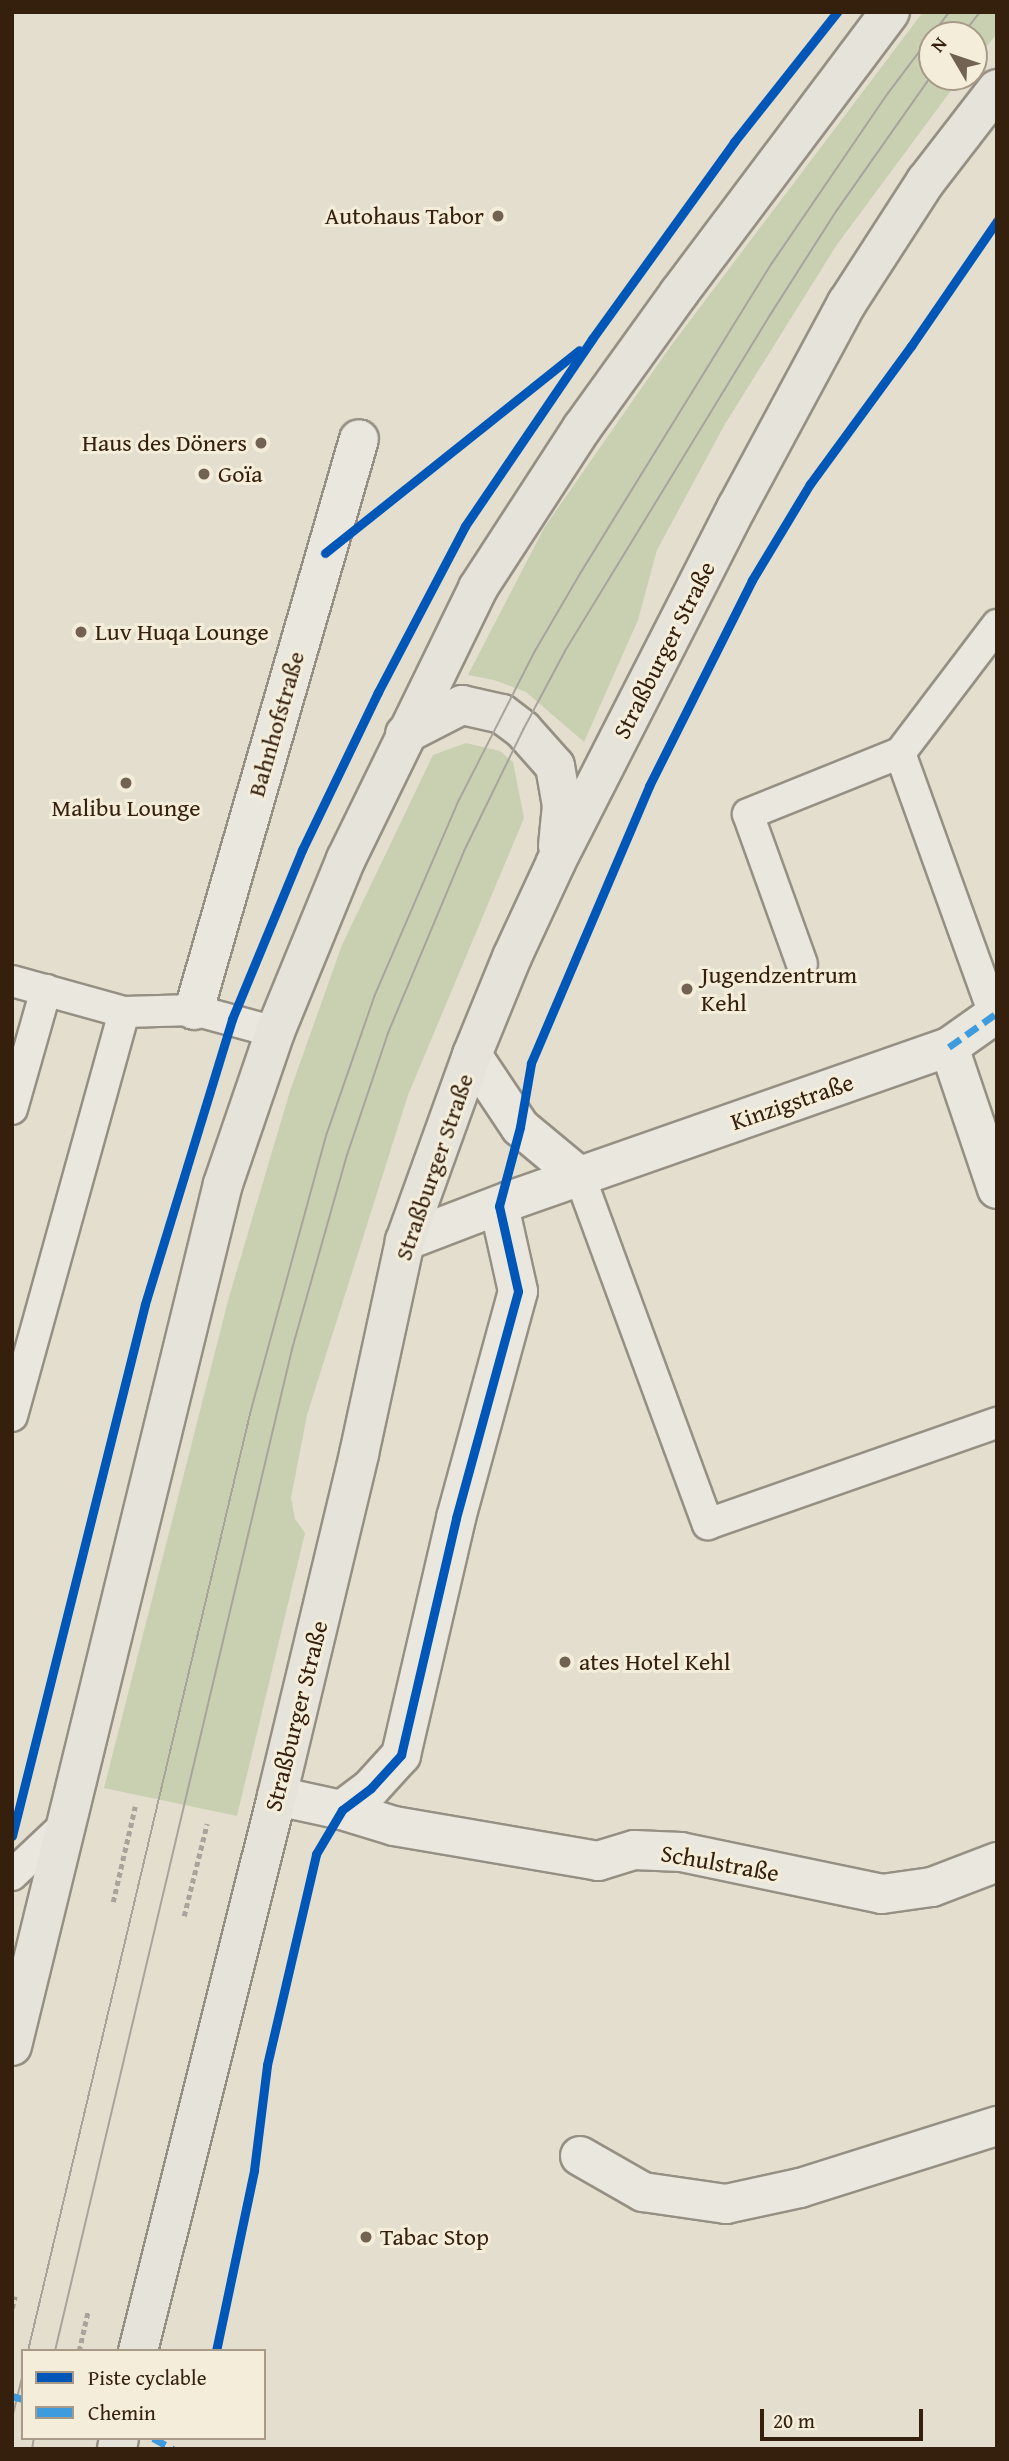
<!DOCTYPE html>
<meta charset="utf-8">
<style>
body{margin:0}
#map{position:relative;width:1009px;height:2461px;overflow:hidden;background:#e4dece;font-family:"Gentium Book Plus",serif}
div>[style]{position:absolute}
.green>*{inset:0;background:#c8d0b1}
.path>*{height:4.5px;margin-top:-2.25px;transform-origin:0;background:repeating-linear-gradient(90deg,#a8a39b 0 5px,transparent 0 8.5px)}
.roads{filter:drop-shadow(2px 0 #969084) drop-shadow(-2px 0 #969084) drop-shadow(0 2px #969084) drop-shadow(0 -2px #969084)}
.service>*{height:30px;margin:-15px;padding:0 15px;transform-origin:15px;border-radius:15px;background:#eae7df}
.minor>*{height:38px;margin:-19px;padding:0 19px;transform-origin:19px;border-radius:19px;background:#eae7df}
.primary>*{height:38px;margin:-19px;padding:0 19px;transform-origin:19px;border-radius:19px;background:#e6e3da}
.tram>*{height:2px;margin:-1px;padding:0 1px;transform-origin:1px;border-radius:1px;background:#a8a39b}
.quiet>*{height:7px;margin-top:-3.5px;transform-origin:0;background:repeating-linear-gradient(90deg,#3e9bde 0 14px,transparent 0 21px)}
.cycleway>*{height:9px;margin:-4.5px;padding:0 4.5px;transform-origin:4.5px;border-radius:4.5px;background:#0057b8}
.dots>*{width:19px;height:19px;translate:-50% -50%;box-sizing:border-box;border:4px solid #f3edda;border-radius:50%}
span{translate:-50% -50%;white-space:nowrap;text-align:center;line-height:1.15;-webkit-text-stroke:6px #f3edda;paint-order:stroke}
.poi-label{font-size:24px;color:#35200d}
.right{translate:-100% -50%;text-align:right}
.left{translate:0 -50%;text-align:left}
.street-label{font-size:24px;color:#35200d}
.frame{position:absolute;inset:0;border:14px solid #35200d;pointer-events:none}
.legend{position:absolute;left:21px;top:2349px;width:245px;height:91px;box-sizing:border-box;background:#f3edda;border:2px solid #a79b88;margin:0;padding:9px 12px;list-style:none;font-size:21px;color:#35200d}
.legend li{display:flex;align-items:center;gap:14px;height:35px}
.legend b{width:35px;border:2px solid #a79b88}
.north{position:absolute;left:918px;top:21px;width:70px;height:70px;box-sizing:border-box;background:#f3edda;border:2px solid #a79b88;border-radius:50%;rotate:309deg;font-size:19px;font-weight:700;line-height:28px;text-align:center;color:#35200d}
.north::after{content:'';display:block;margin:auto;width:24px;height:32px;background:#726251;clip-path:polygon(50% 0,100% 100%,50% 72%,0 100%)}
.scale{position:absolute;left:760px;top:2409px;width:163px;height:32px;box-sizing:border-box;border:4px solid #35200d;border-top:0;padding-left:9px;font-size:21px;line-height:24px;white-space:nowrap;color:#35200d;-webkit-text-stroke:5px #f3edda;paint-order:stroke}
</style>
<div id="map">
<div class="green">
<div style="clip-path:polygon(923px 12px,997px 12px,997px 34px,974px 61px,974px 35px,932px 35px,932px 77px,961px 77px,836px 246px,725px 424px,657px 550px,638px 620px,584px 742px,526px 692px,494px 680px,468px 675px,544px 528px,670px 347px)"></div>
<div style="clip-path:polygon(466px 743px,500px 751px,513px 762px,524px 818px,408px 1095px,307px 1415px,291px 1498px,295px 1519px,305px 1533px,237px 1816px,104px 1788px,229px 1297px,290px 1091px,342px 945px,433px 755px)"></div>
</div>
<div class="path">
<div style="left:394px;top:499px;width:226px;rotate:-38.9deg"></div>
<div style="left:113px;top:1902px;width:98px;rotate:-77deg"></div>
<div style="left:184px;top:1916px;width:95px;rotate:-76deg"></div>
<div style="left:12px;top:2308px;width:12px;rotate:-76deg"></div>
<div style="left:79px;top:2351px;width:41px;rotate:-77.3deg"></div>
</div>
<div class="roads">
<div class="service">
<div style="left:900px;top:753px;width:161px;rotate:-52.8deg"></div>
<div style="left:802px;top:964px;width:159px;rotate:-109.8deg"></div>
<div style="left:748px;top:814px;width:164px;rotate:-21.9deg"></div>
<div style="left:900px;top:753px;width:277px;rotate:70.2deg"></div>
<div style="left:12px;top:981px;width:116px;rotate:15.5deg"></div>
<div style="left:124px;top:1012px;width:70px;rotate:-1.6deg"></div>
<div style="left:194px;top:1010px;width:84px;rotate:15.2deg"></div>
<div style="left:12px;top:1109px;width:124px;rotate:-74.1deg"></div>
<div style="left:580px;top:1177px;width:370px;rotate:69.8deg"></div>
<div style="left:708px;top:1524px;width:306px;rotate:-19.3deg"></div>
<div style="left:12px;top:1416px;width:419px;rotate:-74.5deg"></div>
<div style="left:12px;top:1875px;width:73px;rotate:-43.3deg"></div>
</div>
<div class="minor">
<div style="left:194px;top:1010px;width:594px;rotate:-73.88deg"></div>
<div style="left:949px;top:1047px;width:150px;rotate:71.3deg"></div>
<div style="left:472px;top:1055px;width:87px;rotate:56.3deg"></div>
<div style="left:520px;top:1127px;width:78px;rotate:39.8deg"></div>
<div style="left:405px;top:1241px;width:115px;rotate:-21deg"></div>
<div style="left:512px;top:1200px;width:463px;rotate:-19.3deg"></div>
<div style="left:949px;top:1047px;width:59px;rotate:-35.3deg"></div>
<div style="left:277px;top:1796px;width:66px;rotate:12.2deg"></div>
<div style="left:342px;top:1810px;width:54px;rotate:17.1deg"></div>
<div style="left:394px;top:1826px;width:207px;rotate:9.7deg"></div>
<div style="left:598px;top:1861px;width:38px;rotate:-17deg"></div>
<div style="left:634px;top:1850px;width:47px;rotate:2.4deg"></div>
<div style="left:681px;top:1852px;width:205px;rotate:11.8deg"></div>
<div style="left:882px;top:1894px;width:50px;rotate:-8deg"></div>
<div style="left:932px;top:1887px;width:70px;rotate:-21deg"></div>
<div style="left:342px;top:1810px;width:36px;rotate:-37deg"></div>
<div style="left:371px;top:1788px;width:45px;rotate:-47.7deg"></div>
<div style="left:401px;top:1755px;width:243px;rotate:-76.9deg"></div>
<div style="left:456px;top:1518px;width:235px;rotate:-74.7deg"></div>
<div style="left:518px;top:1291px;width:87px;rotate:-102.6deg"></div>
<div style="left:580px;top:2156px;width:73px;rotate:29.7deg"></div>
<div style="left:643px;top:2192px;width:84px;rotate:8.2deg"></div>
<div style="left:726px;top:2204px;width:76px;rotate:-12.2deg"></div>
<div style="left:800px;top:2188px;width:207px;rotate:-17.5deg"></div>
</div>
<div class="primary">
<div style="left:405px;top:734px;width:64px;rotate:-27deg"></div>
<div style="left:462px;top:705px;width:41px;rotate:12.7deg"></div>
<div style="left:502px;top:714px;width:26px;rotate:37deg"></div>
<div style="left:523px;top:730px;width:48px;rotate:48.4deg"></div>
<div style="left:555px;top:766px;width:40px;rotate:80deg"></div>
<div style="left:562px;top:805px;width:41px;rotate:95.6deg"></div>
<div style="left:12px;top:2046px;width:887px;rotate:-76.25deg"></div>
<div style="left:223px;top:1184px;width:161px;rotate:-71.1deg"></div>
<div style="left:275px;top:1032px;width:187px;rotate:-67.7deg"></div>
<div style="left:346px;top:859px;width:301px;rotate:-64deg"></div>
<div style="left:478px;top:588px;width:191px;rotate:-57deg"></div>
<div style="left:582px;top:428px;width:166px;rotate:-54.3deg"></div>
<div style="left:679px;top:293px;width:351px;rotate:-53.1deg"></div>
<div style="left:138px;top:2351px;width:572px;rotate:-75.94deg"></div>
<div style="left:277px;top:1796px;width:352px;rotate:-76.5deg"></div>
<div style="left:359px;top:1454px;width:218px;rotate:-77.8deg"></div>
<div style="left:405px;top:1241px;width:198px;rotate:-70.2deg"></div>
<div style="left:472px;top:1055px;width:106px;rotate:-67.8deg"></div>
<div style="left:512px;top:957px;width:105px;rotate:-65.1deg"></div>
<div style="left:556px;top:862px;width:398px;rotate:-63deg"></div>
<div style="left:737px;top:507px;width:232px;rotate:-61.7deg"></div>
<div style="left:847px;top:303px;width:145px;rotate:-57.1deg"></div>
<div style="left:926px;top:181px;width:116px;rotate:-52.3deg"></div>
<div style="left:117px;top:2449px;width:11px;rotate:-80deg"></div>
</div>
</div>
<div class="tram">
<div style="left:962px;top:35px;width:29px;rotate:-52deg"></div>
<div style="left:28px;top:2351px;width:967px;rotate:-76.67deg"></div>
<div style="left:251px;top:1410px;width:287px;rotate:-74.7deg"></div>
<div style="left:327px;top:1133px;width:144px;rotate:-70.9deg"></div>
<div style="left:374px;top:997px;width:215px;rotate:-66.7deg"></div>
<div style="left:459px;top:800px;width:167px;rotate:-63deg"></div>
<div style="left:535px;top:651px;width:91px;rotate:-59.8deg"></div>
<div style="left:581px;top:572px;width:363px;rotate:-58.3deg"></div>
<div style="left:772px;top:263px;width:206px;rotate:-55.7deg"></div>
<div style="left:888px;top:93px;width:101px;rotate:-53deg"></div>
<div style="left:55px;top:2351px;width:1030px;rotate:-76.69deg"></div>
<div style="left:292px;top:1349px;width:202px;rotate:-74.2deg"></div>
<div style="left:347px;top:1155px;width:129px;rotate:-71.4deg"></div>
<div style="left:388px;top:1033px;width:197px;rotate:-67.3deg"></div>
<div style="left:464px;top:851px;width:135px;rotate:-64deg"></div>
<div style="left:523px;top:730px;width:89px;rotate:-62deg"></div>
<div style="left:565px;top:651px;width:394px;rotate:-58.6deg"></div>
<div style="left:770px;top:315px;width:125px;rotate:-57.5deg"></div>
<div style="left:837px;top:210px;width:165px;rotate:-54.9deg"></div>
<div style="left:12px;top:2418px;width:45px;rotate:-76deg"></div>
<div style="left:32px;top:2449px;width:11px;rotate:-80deg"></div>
</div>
<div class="quiet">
<div style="left:949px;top:1047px;width:59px;rotate:-35.3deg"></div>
<div style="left:12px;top:2396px;width:11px;rotate:15deg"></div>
<div style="left:153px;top:2438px;width:23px;rotate:29deg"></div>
</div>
<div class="cycleway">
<div style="left:325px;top:553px;width:325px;rotate:-38.6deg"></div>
<div style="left:12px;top:1836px;width:548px;rotate:-75.96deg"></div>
<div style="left:145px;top:1304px;width:298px;rotate:-73deg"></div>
<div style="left:232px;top:1019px;width:183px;rotate:-67.5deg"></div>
<div style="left:302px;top:850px;width:175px;rotate:-64.3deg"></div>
<div style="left:378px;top:692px;width:187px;rotate:-62.3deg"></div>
<div style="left:465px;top:526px;width:226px;rotate:-55.8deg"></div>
<div style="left:592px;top:339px;width:243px;rotate:-54.2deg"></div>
<div style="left:734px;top:142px;width:166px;rotate:-51.6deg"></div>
<div style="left:216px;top:2351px;width:185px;rotate:-78.1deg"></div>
<div style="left:254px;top:2170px;width:106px;rotate:-82.9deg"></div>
<div style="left:267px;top:2065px;width:217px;rotate:-76.9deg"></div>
<div style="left:316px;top:1854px;width:51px;rotate:-59.4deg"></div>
<div style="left:342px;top:1810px;width:36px;rotate:-37deg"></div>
<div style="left:371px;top:1788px;width:45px;rotate:-47.7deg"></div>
<div style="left:401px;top:1755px;width:243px;rotate:-76.9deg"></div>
<div style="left:456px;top:1518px;width:235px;rotate:-74.7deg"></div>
<div style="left:518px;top:1291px;width:87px;rotate:-102.6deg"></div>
<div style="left:499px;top:1206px;width:82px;rotate:-75.1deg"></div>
<div style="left:520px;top:1127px;width:65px;rotate:-80.2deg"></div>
<div style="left:531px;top:1063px;width:301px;rotate:-66.9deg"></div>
<div style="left:649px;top:786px;width:230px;rotate:-63.4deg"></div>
<div style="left:752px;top:580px;width:112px;rotate:-58.9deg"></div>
<div style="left:810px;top:484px;width:171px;rotate:-53.8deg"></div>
<div style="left:911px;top:346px;width:152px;rotate:-55.5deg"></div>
</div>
<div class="dots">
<div style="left:498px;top:216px;background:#726251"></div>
<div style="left:261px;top:443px;background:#726251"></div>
<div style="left:204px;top:474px;background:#726251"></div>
<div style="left:81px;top:632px;background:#726251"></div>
<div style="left:126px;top:783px;background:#726251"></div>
<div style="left:687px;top:989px;background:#726251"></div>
<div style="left:565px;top:1662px;background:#726251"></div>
<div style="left:366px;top:2237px;background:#726251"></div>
</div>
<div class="poi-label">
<span class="right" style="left:484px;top:216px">Autohaus Tabor</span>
<span class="right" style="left:247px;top:443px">Haus des Döners</span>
<span class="left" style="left:218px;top:474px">Goïa</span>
<span class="left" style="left:95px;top:632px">Luv Huqa Lounge</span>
<span style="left:126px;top:808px">Malibu Lounge</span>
<span class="left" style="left:701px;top:989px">Jugendzentrum<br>Kehl</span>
<span class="left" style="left:579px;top:1662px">ates Hotel Kehl</span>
<span class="left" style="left:380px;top:2237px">Tabac Stop</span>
</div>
<div class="street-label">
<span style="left:664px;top:650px;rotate:-63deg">Straßburger Straße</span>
<span style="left:276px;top:724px;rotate:-74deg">Bahnhofstraße</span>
<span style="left:792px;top:1102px;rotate:-19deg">Kinzigstraße</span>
<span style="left:434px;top:1167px;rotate:-71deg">Straßburger Straße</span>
<span style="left:296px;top:1716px;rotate:-76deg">Straßburger Straße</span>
<span style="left:720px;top:1863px;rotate:10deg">Schulstraße</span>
</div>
<div class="frame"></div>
<ul class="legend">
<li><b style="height:9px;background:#0057b8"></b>Piste cyclable</li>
<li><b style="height:9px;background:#3e9bde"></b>Chemin</li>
</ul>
<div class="north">N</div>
<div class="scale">20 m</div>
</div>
